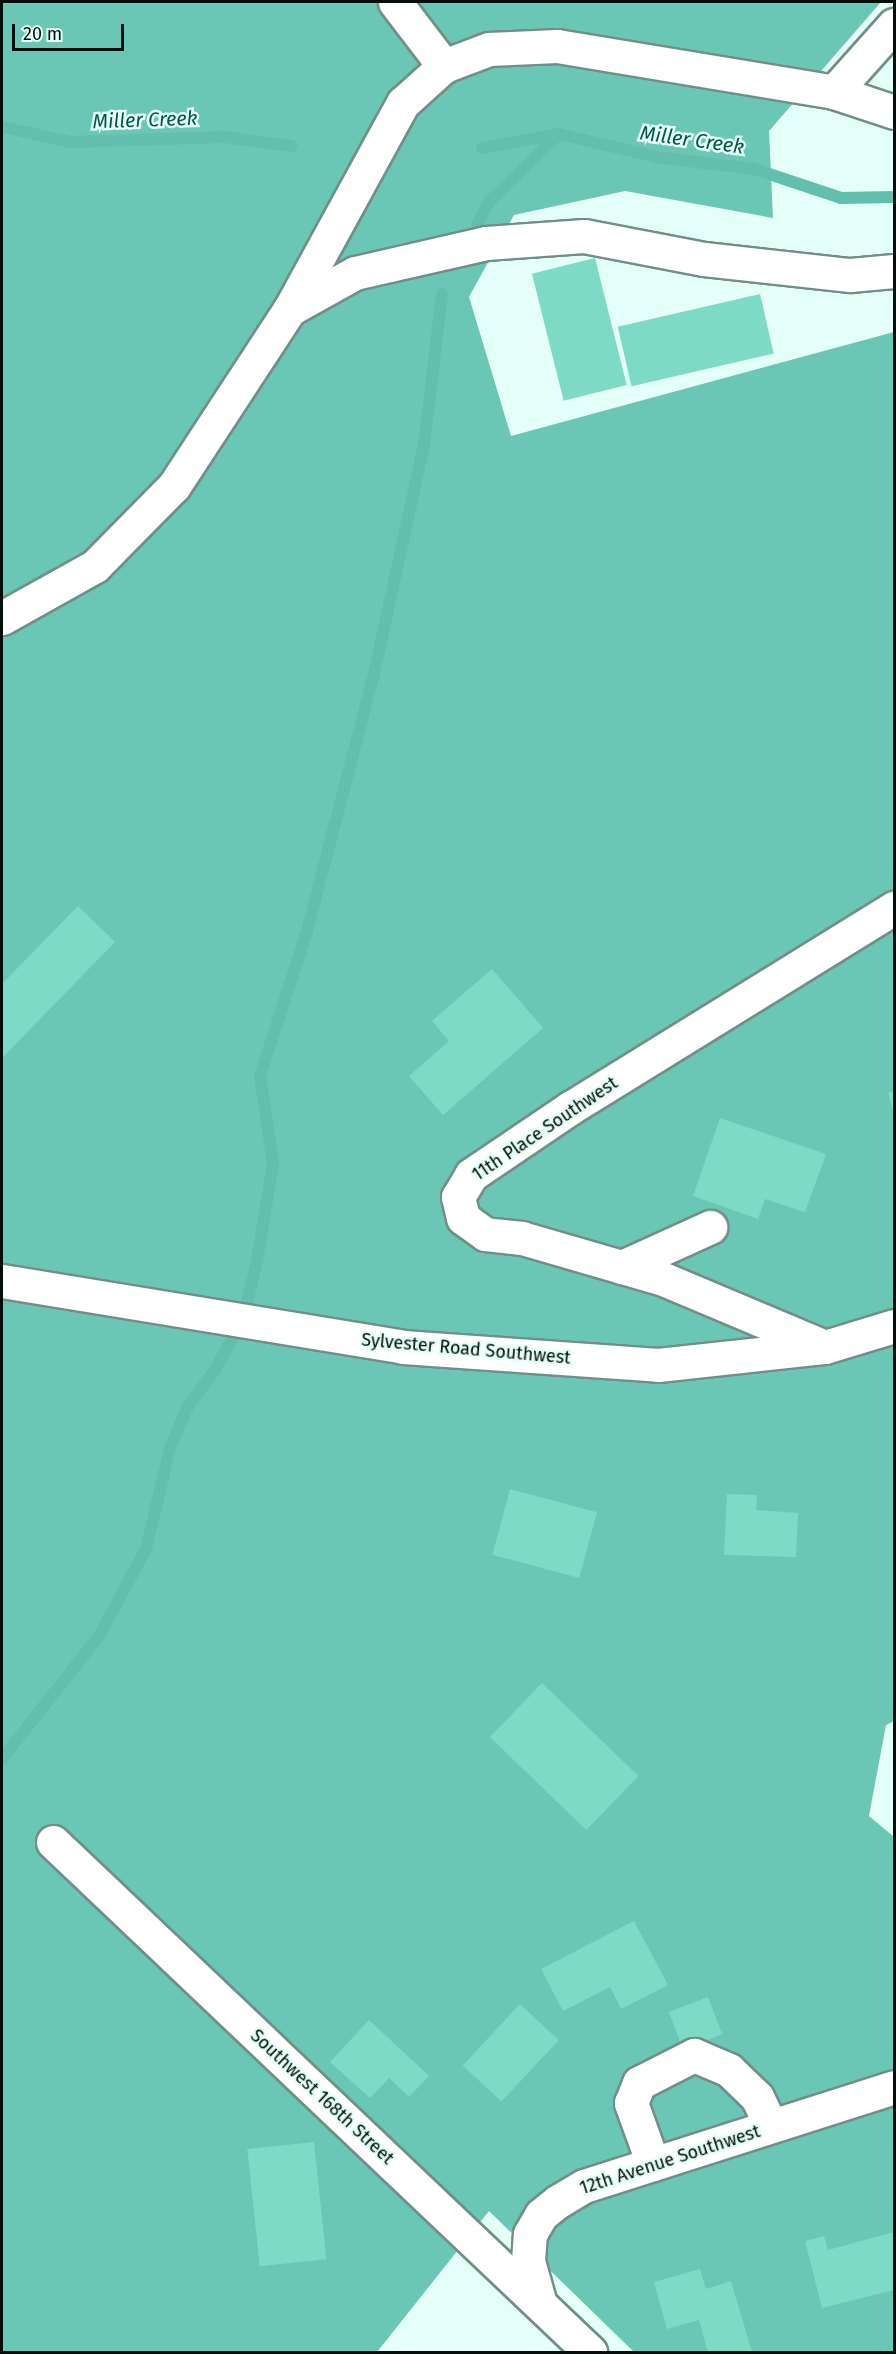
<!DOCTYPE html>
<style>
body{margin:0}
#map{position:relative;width:896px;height:2354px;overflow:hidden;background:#e4fff8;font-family:"Fira Sans",sans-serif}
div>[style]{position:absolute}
.forest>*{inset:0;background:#6ac7b5}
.stream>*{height:12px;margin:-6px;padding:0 6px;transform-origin:6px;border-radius:6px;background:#62bfad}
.building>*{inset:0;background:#7ddac7;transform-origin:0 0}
.roads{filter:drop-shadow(2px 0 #708f88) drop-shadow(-2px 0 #708f88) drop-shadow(0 2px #708f88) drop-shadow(0 -2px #708f88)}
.minor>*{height:33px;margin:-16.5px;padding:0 16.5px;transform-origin:16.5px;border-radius:16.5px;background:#fff}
span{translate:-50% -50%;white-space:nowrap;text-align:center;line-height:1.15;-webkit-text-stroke:5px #e4fff8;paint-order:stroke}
.street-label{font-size:18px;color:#040e0b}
.water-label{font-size:20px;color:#005449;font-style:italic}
.frame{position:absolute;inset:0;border:3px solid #040e0b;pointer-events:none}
.scale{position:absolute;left:12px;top:24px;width:112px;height:27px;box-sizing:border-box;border:3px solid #040e0b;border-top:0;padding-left:8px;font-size:18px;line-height:21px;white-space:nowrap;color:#040e0b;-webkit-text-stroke:4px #e4fff8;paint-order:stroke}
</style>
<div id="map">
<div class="forest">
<div style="clip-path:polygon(2px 2px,881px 2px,769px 131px,773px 218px,625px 191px,514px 215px,469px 297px,511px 436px,894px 332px,894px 1721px,886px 1725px,869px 1816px,894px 1837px,894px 2352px,634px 2352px,489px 2211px,377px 2352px,2px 2352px)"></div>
</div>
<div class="stream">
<div style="left:2px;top:127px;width:71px;rotate:12.3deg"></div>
<div style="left:71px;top:142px;width:154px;rotate:-1.9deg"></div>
<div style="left:225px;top:137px;width:67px;rotate:7.8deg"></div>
<div style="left:482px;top:148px;width:78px;rotate:-10.3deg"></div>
<div style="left:559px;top:134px;width:100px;rotate:13.3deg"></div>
<div style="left:656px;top:157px;width:99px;rotate:7deg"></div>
<div style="left:754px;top:169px;width:92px;rotate:18.4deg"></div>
<div style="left:841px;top:198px;width:53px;rotate:-1.1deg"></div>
<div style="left:477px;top:225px;width:26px;rotate:-62deg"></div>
<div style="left:489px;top:202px;width:98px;rotate:-44.2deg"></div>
<div style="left:2px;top:1759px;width:157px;rotate:-51.7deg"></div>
<div style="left:99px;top:1636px;width:99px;rotate:-61.6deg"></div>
<div style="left:146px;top:1549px;width:104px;rotate:-76.6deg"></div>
<div style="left:170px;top:1448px;width:46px;rotate:-66.8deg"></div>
<div style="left:188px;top:1406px;width:45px;rotate:-53.1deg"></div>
<div style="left:215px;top:1370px;width:58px;rotate:-61.2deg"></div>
<div style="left:243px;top:1319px;width:60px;rotate:-76.4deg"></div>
<div style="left:257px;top:1261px;width:99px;rotate:-80.7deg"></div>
<div style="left:273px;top:1163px;width:88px;rotate:-98.5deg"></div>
<div style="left:260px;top:1076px;width:152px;rotate:-72deg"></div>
<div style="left:307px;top:931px;width:266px;rotate:-75.4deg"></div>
<div style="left:374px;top:674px;width:234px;rotate:-77.7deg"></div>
<div style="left:424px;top:445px;width:152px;rotate:-83.2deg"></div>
</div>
<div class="building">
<div style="left:595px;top:258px;width:131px;height:65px;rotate:76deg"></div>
<div style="left:760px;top:294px;width:61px;height:146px;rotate:77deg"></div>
<div style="clip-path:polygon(78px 906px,115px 942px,2px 1058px,2px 984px)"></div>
<div style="clip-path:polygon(492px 969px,543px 1028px,443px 1115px,409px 1076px,449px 1041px,432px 1021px)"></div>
<div style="clip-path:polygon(894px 1091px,894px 1115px,888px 1093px)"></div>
<div style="clip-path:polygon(720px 1118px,826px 1154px,805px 1212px,765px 1199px,758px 1219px,693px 1196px)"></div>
<div style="left:510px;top:1489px;width:90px;height:68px;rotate:15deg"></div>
<div style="clip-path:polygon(727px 1494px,757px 1495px,756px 1510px,798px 1513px,796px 1557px,724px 1555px)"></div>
<div style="left:542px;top:1683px;width:134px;height:75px;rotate:44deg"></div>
<div style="clip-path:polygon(634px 1921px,668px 1985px,621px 2009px,610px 1987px,563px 2011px,541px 1969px)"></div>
<div style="left:708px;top:1997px;width:40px;height:42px;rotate:69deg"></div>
<div style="left:520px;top:2004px;width:53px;height:84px;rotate:43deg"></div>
<div style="clip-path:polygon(369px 2020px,429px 2076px,409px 2097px,389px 2078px,370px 2098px,330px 2062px)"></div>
<div style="left:314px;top:2142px;width:118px;height:67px;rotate:84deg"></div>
<div style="clip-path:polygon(894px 2232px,894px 2290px,822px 2308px,805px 2241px,824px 2236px,828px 2250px)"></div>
<div style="clip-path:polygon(700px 2269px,706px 2289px,731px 2281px,752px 2352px,708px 2352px,699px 2320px,667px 2329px,654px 2282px)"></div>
</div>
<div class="roads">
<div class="minor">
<div style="left:395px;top:2px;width:81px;rotate:52.6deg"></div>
<div style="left:834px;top:92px;width:90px;rotate:-48.2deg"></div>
<div style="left:290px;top:309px;width:235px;rotate:-61.3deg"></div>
<div style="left:403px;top:103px;width:55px;rotate:-42.1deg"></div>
<div style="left:444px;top:66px;width:48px;rotate:-20.7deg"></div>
<div style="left:489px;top:49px;width:68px;rotate:-2.5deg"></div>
<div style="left:557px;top:46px;width:281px;rotate:9.4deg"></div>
<div style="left:834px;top:92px;width:63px;rotate:18.4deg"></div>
<div style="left:2px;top:618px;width:107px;rotate:-29.2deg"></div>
<div style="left:95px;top:566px;width:112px;rotate:-45.4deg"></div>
<div style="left:174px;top:486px;width:212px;rotate:-56.8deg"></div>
<div style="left:290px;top:309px;width:74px;rotate:-29deg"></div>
<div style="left:355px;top:273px;width:134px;rotate:-12.9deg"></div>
<div style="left:486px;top:243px;width:98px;rotate:-4.1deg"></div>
<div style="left:584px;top:236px;width:122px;rotate:10.9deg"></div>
<div style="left:704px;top:259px;width:147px;rotate:6.3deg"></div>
<div style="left:850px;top:275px;width:44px;rotate:-5.2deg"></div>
<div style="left:622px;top:1267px;width:97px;rotate:-24.4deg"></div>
<div style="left:2px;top:1281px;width:406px;rotate:9.3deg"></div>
<div style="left:403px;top:1347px;width:256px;rotate:4deg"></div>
<div style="left:658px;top:1365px;width:168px;rotate:-6.2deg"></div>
<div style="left:825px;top:1347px;width:72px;rotate:-16.9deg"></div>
<div style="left:825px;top:1347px;width:176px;rotate:-157.2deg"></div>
<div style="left:663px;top:1279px;width:147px;rotate:-163.8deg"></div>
<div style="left:522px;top:1238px;width:37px;rotate:-174deg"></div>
<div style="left:485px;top:1234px;width:27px;rotate:-144deg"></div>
<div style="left:463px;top:1218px;width:22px;rotate:-103deg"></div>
<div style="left:458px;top:1197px;width:26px;rotate:-59deg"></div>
<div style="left:471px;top:1175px;width:120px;rotate:-34.1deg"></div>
<div style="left:570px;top:1108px;width:381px;rotate:-31.7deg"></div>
<div style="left:53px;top:1842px;width:741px;rotate:43.52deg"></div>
<div style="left:653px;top:2164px;width:65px;rotate:-109.8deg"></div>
<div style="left:631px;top:2103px;width:22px;rotate:-68deg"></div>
<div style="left:639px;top:2083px;width:62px;rotate:-27deg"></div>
<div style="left:694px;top:2055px;width:38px;rotate:23deg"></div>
<div style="left:729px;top:2070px;width:39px;rotate:44deg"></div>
<div style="left:757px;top:2097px;width:32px;rotate:64deg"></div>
<div style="left:540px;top:2304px;width:45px;rotate:-105.6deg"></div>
<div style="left:528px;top:2261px;width:27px;rotate:-86deg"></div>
<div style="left:530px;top:2234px;width:22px;rotate:-60deg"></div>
<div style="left:541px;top:2215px;width:21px;rotate:-39deg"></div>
<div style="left:557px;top:2202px;width:31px;rotate:-31deg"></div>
<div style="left:584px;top:2186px;width:325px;rotate:-17.7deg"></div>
</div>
</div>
<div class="street-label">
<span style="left:545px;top:1129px;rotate:-34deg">11th Place Southwest</span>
<span style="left:466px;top:1349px;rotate:5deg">Sylvester Road Southwest</span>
<span style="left:322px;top:2097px;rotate:43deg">Southwest 168th Street</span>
<span style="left:670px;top:2160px;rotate:-18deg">12th Avenue Southwest</span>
</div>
<div class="water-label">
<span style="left:145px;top:120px;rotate:-2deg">Miller Creek</span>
<span style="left:692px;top:140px;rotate:8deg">Miller Creek</span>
</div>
<div class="frame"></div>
<div class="scale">20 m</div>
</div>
